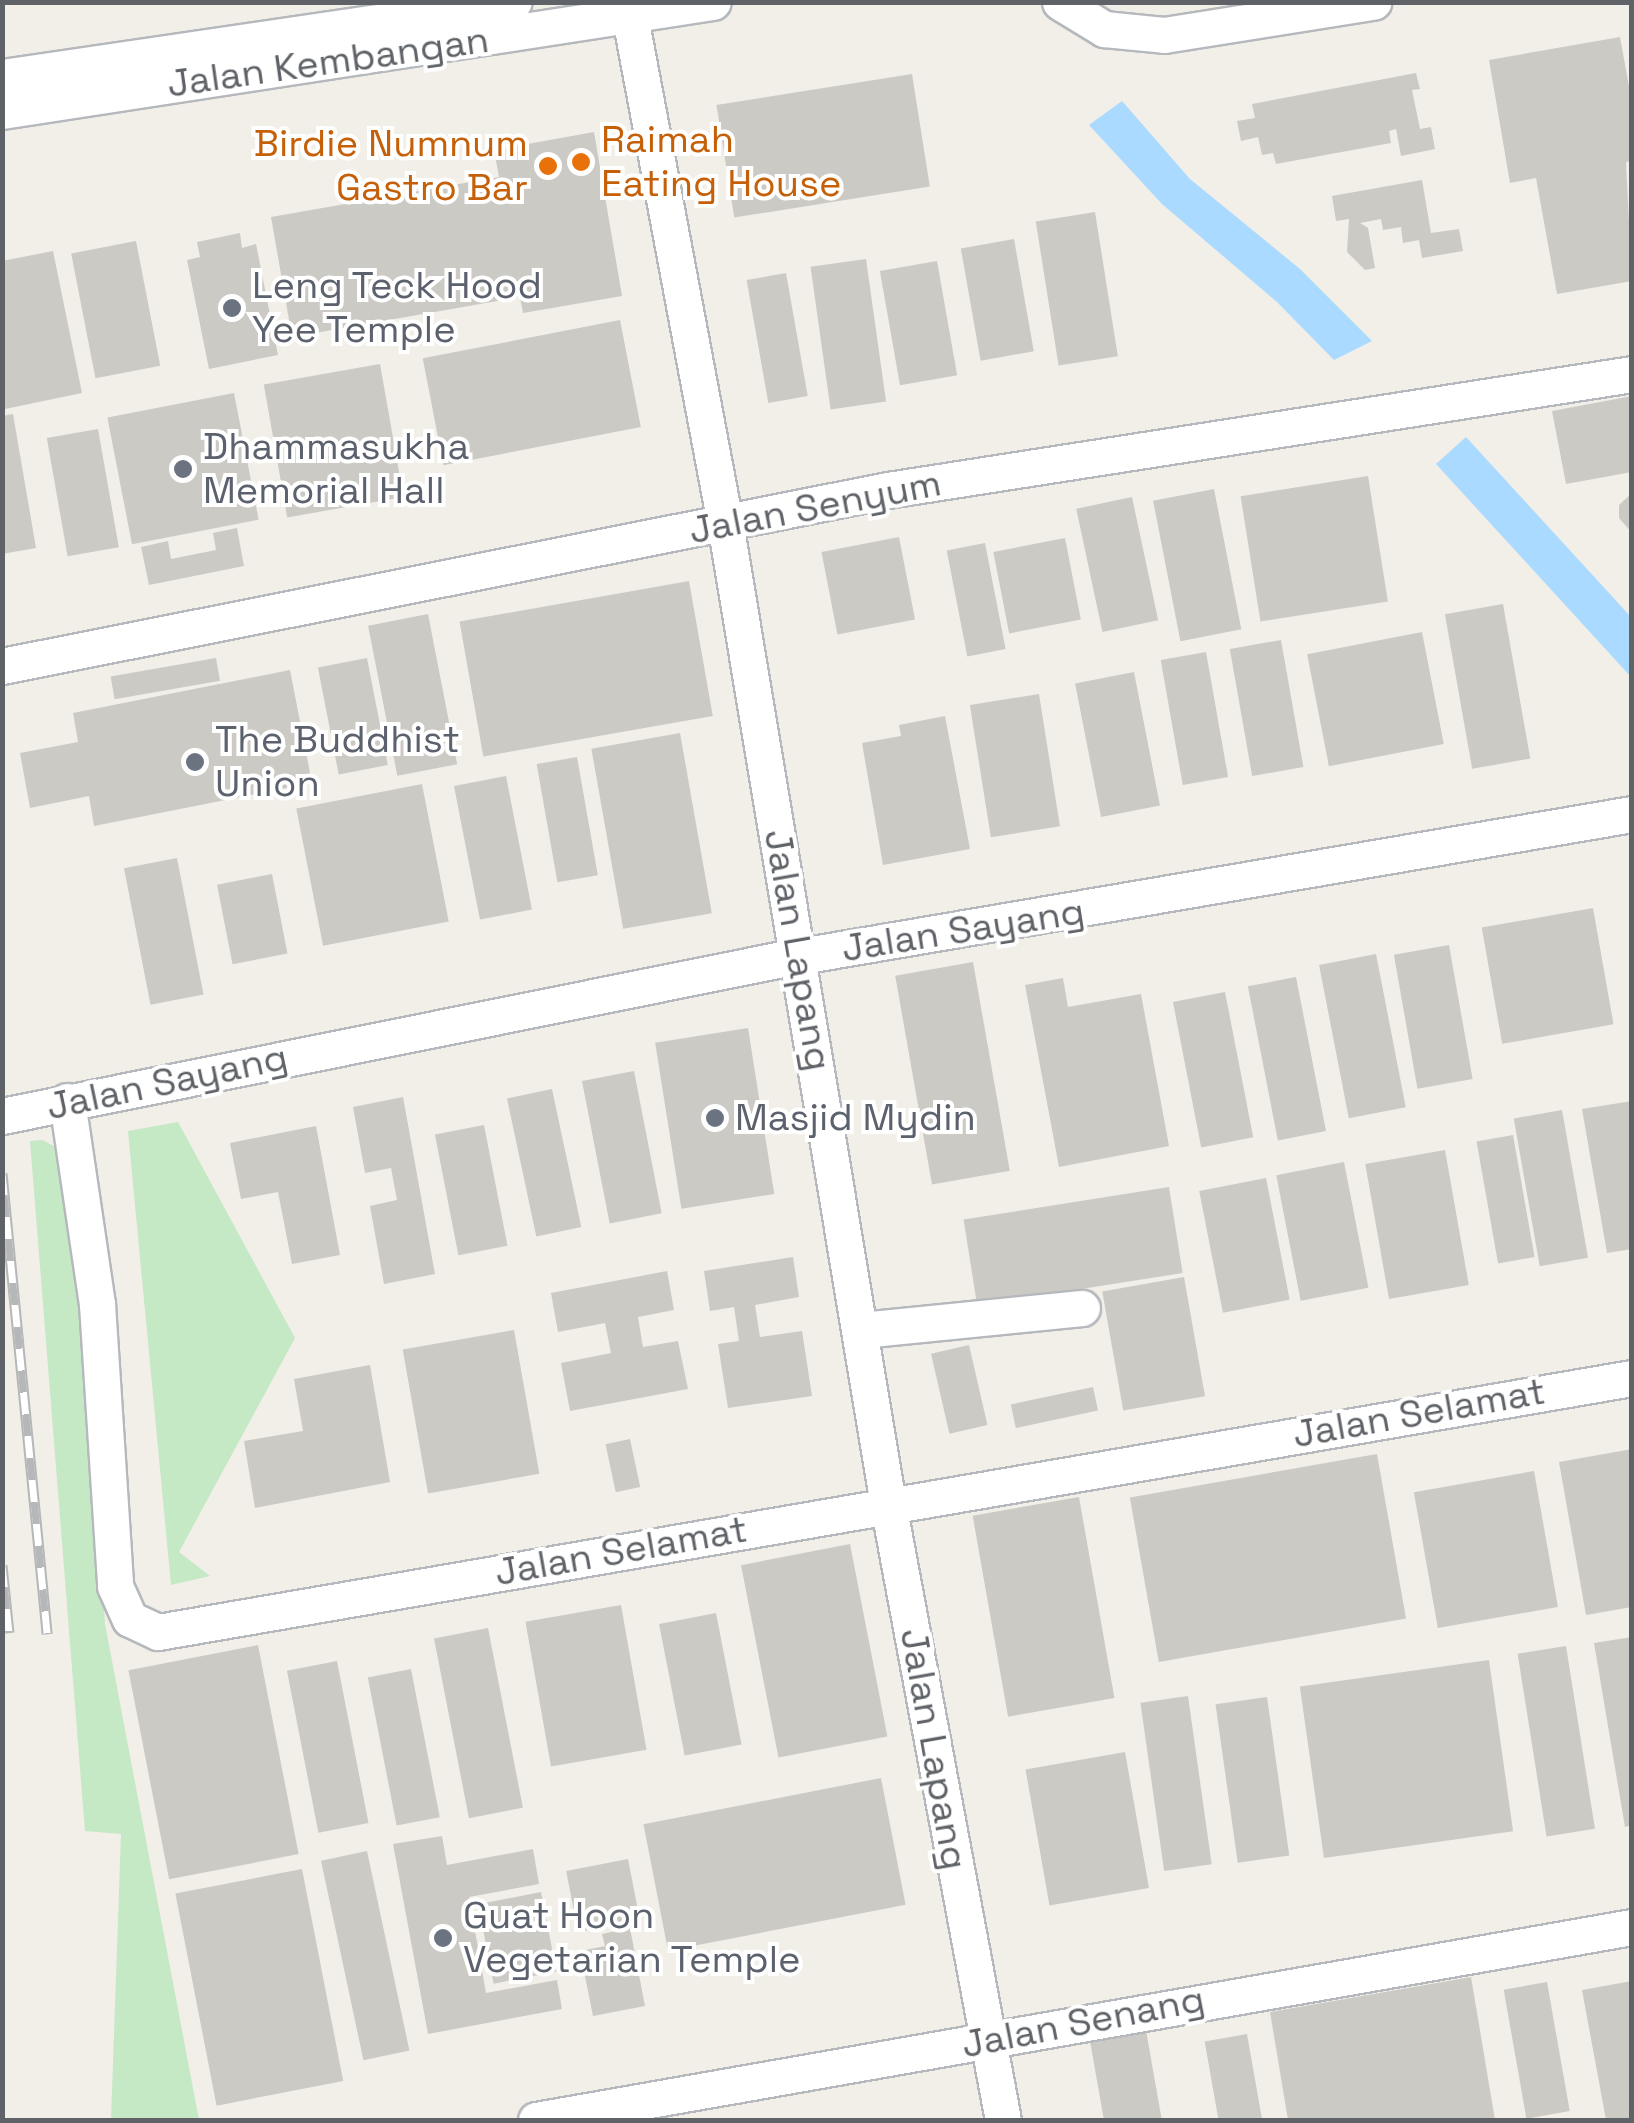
<!DOCTYPE html>
<style>
body{margin:0}
#map{position:relative;width:1634px;height:2123px;overflow:hidden;background:#f1efe8;font-family:"Space Grotesk",sans-serif}
div>[style]{position:absolute}
.green>*{inset:0;background:#c5e8c5}
.water>*{inset:0;background:#aadaff}
.building>*{inset:0;background:#cccac5;transform-origin:0 0}
.roads{filter:drop-shadow(2px 0 #b5b8bc) drop-shadow(-2px 0 #b5b8bc) drop-shadow(0 2px #b5b8bc) drop-shadow(0 -2px #b5b8bc)}
.street>*{height:35px;margin:-17.5px;padding:0 17.5px;transform-origin:17.5px;border-radius:17.5px;background:#fff}
.rail>*{height:11px;margin-top:-5.5px;transform-origin:0;background:repeating-linear-gradient(90deg,#fff 0 22px,#b6b7b8 0 44px);box-sizing:border-box;border-block:2px solid #b6b7b8}
.dots>*{width:28px;height:28px;translate:-50% -50%;box-sizing:border-box;border:5px solid #fff;border-radius:50%}
span{translate:-50% -50%;white-space:nowrap;text-align:center;line-height:1.15;-webkit-text-stroke:8px #fff;paint-order:stroke}
.street-label{font-size:38px;color:#5f6368}
.food-label{font-size:38px;color:#c56008}
.left{translate:0 -50%;text-align:left}
.right{translate:-100% -50%;text-align:right}
.worship-label{font-size:38px;color:#5b616d}
.frame{position:absolute;inset:0;border:5px solid #5f6368;pointer-events:none}
</style>
<div id="map">
<div class="green">
<div style="clip-path:polygon(178px 1122px,295px 1338px,179px 1552px,210px 1576px,171px 1585px,128px 1131px)"></div>
<div style="clip-path:polygon(42px 1140px,58px 1148px,86px 1315px,105px 1624px,199px 2120px,111px 2120px,121px 1834px,85px 1831px,30px 1141px)"></div>
</div>
<div class="water">
<div style="clip-path:polygon(1122px 101px,1190px 179px,1300px 269px,1372px 341px,1334px 360px,1277px 302px,1162px 204px,1089px 125px)"></div>
<div style="clip-path:polygon(1466px 437px,1631px 617px,1631px 677px,1436px 464px)"></div>
</div>
<div class="building">
<div style="clip-path:polygon(1620px 37px,1632px 103px,1632px 161px,1626px 162px,1632px 281px,1557px 294px,1536px 178px,1510px 183px,1489px 60px)"></div>
<div style="clip-path:polygon(1416px 73px,1420px 89px,1412px 90px,1420px 129px,1431px 127px,1435px 149px,1401px 156px,1396px 129px,1389px 131px,1391px 143px,1276px 164px,1273px 153px,1262px 155px,1258px 137px,1241px 141px,1237px 121px,1255px 118px,1252px 104px)"></div>
<div style="left:912px;top:74px;width:114px;height:198px;rotate:81deg"></div>
<div style="clip-path:polygon(594px 132px,622px 296px,523px 313px,520px 297px,292px 337px,271px 217px,499px 177px,494px 150px)"></div>
<div style="clip-path:polygon(1422px 180px,1431px 233px,1459px 229px,1463px 251px,1422px 258px,1419px 240px,1403px 243px,1401px 227px,1383px 230px,1381px 219px,1360px 223px,1368px 228px,1375px 268px,1365px 270px,1347px 252px,1349px 219px,1336px 221px,1332px 196px)"></div>
<div style="left:1095px;top:212px;width:146px;height:60px;rotate:81deg"></div>
<div style="clip-path:polygon(240px 233px,242px 248px,256px 244px,278px 355px,209px 369px,187px 260px,200px 257px,197px 242px)"></div>
<div style="left:1014px;top:239px;width:114px;height:54px;rotate:80deg"></div>
<div style="left:136px;top:241px;width:127px;height:66px;rotate:79deg"></div>
<div style="clip-path:polygon(53px 251px,82px 393px,5px 409px,2px 261px)"></div>
<div style="left:866px;top:259px;width:144px;height:56px;rotate:82deg"></div>
<div style="left:937px;top:261px;width:116px;height:58px;rotate:80deg"></div>
<div style="left:786px;top:273px;width:125px;height:40px;rotate:80deg"></div>
<div style="left:620px;top:320px;width:109px;height:201px;rotate:79deg"></div>
<div style="left:380px;top:364px;width:135px;height:118px;rotate:80deg"></div>
<div style="left:234px;top:393px;width:129px;height:129px;rotate:79deg"></div>
<div style="clip-path:polygon(1632px 396px,1632px 472px,1566px 484px,1552px 411px)"></div>
<div style="clip-path:polygon(13px 414px,36px 548px,2px 554px,2px 416px)"></div>
<div style="left:98px;top:429px;width:120px;height:52px;rotate:80deg"></div>
<div style="left:1368px;top:476px;width:127px;height:129px;rotate:81deg"></div>
<div style="left:1214px;top:489px;width:143px;height:62px;rotate:79deg"></div>
<div style="clip-path:polygon(1632px 493px,1632px 533px,1619px 518px,1619px 505px)"></div>
<div style="left:1132px;top:497px;width:126px;height:57px;rotate:78deg"></div>
<div style="clip-path:polygon(237px 528px,244px 566px,149px 585px,141px 547px,168px 541px,171px 559px,216px 550px,213px 533px)"></div>
<div style="left:899px;top:537px;width:84px;height:79px;rotate:79deg"></div>
<div style="left:1065px;top:538px;width:83px;height:73px;rotate:79deg"></div>
<div style="left:985px;top:543px;width:108px;height:39px;rotate:79deg"></div>
<div style="left:689px;top:581px;width:137px;height:233px;rotate:80deg"></div>
<div style="left:1503px;top:604px;width:157px;height:59px;rotate:80deg"></div>
<div style="left:428px;top:614px;width:153px;height:61px;rotate:79deg"></div>
<div style="left:1422px;top:632px;width:114px;height:117px;rotate:79deg"></div>
<div style="left:1281px;top:640px;width:129px;height:52px;rotate:80deg"></div>
<div style="left:1206px;top:652px;width:127px;height:46px;rotate:80deg"></div>
<div style="left:216px;top:658px;width:23px;height:107px;rotate:80deg"></div>
<div style="left:367px;top:658px;width:109px;height:50px;rotate:79deg"></div>
<div style="clip-path:polygon(290px 670px,312px 783px,94px 826px,89px 796px,30px 808px,20px 753px,78px 742px,73px 713px)"></div>
<div style="left:1134px;top:672px;width:136px;height:60px;rotate:79deg"></div>
<div style="left:1039px;top:694px;width:134px;height:70px;rotate:81deg"></div>
<div style="clip-path:polygon(945px 716px,970px 849px,883px 865px,862px 743px,901px 736px,899px 725px)"></div>
<div style="left:680px;top:733px;width:183px;height:90px;rotate:80deg"></div>
<div style="left:577px;top:757px;width:120px;height:41px;rotate:80deg"></div>
<div style="left:506px;top:776px;width:136px;height:53px;rotate:79deg"></div>
<div style="left:422px;top:784px;width:140px;height:128px;rotate:79deg"></div>
<div style="left:177px;top:858px;width:139px;height:54px;rotate:79deg"></div>
<div style="left:272px;top:874px;width:81px;height:56px;rotate:79deg"></div>
<div style="left:1593px;top:908px;width:118px;height:113px;rotate:80deg"></div>
<div style="left:1449px;top:945px;width:136px;height:56px;rotate:80deg"></div>
<div style="left:1376px;top:954px;width:156px;height:58px;rotate:79deg"></div>
<div style="left:973px;top:962px;width:212px;height:79px;rotate:80deg"></div>
<div style="left:1296px;top:977px;width:157px;height:49px;rotate:79deg"></div>
<div style="clip-path:polygon(1063px 978px,1068px 1007px,1141px 994px,1169px 1146px,1059px 1167px,1025px 985px)"></div>
<div style="left:1225px;top:992px;width:148px;height:53px;rotate:79deg"></div>
<div style="left:748px;top:1028px;width:168px;height:94px;rotate:81deg"></div>
<div style="left:634px;top:1071px;width:145px;height:53px;rotate:79deg"></div>
<div style="left:552px;top:1089px;width:141px;height:46px;rotate:78deg"></div>
<div style="clip-path:polygon(403px 1097px,435px 1274px,384px 1284px,370px 1206px,397px 1200px,391px 1168px,365px 1173px,353px 1107px)"></div>
<div style="clip-path:polygon(1632px 1101px,1632px 1249px,1607px 1253px,1582px 1109px)"></div>
<div style="left:1562px;top:1110px;width:150px;height:49px;rotate:80deg"></div>
<div style="left:484px;top:1125px;width:123px;height:50px;rotate:79deg"></div>
<div style="clip-path:polygon(316px 1126px,340px 1255px,292px 1264px,278px 1192px,241px 1199px,230px 1143px)"></div>
<div style="left:1513px;top:1135px;width:124px;height:37px;rotate:80deg"></div>
<div style="left:1445px;top:1150px;width:137px;height:81px;rotate:80deg"></div>
<div style="left:1344px;top:1162px;width:128px;height:69px;rotate:79deg"></div>
<div style="left:1266px;top:1178px;width:124px;height:68px;rotate:79deg"></div>
<div style="left:1169px;top:1187px;width:87px;height:208px;rotate:81deg"></div>
<div style="clip-path:polygon(793px 1257px,799px 1297px,755px 1305px,760px 1337px,802px 1331px,812px 1396px,728px 1408px,718px 1344px,739px 1341px,734px 1307px,710px 1311px,704px 1271px)"></div>
<div style="clip-path:polygon(667px 1271px,674px 1310px,638px 1317px,643px 1347px,678px 1341px,688px 1389px,570px 1411px,561px 1363px,611px 1353px,605px 1323px,558px 1332px,551px 1293px)"></div>
<div style="left:1184px;top:1277px;width:121px;height:83px;rotate:80deg"></div>
<div style="left:514px;top:1330px;width:146px;height:113px;rotate:80deg"></div>
<div style="left:969px;top:1345px;width:82px;height:39px;rotate:77deg"></div>
<div style="clip-path:polygon(370px 1365px,390px 1482px,255px 1508px,244px 1441px,303px 1431px,294px 1379px)"></div>
<div style="left:1093px;top:1387px;width:24px;height:84px;rotate:78deg"></div>
<div style="left:630px;top:1439px;width:49px;height:25px;rotate:78deg"></div>
<div style="clip-path:polygon(1632px 1449px,1632px 1607px,1586px 1615px,1559px 1462px)"></div>
<div style="left:1377px;top:1454px;width:167px;height:251px;rotate:80deg"></div>
<div style="left:1534px;top:1471px;width:138px;height:122px;rotate:80deg"></div>
<div style="left:1079px;top:1497px;width:204px;height:108px;rotate:80deg"></div>
<div style="left:850px;top:1544px;width:196px;height:111px;rotate:79deg"></div>
<div style="left:621px;top:1605px;width:147px;height:97px;rotate:80deg"></div>
<div style="left:716px;top:1613px;width:134px;height:58px;rotate:79deg"></div>
<div style="left:488px;top:1628px;width:183px;height:55px;rotate:79deg"></div>
<div style="clip-path:polygon(1632px 1637px,1632px 1825px,1625px 1827px,1594px 1643px)"></div>
<div style="left:258px;top:1645px;width:213px;height:132px;rotate:79deg"></div>
<div style="left:1566px;top:1646px;width:185px;height:49px;rotate:81deg"></div>
<div style="left:1489px;top:1660px;width:173px;height:191px;rotate:82deg"></div>
<div style="left:337px;top:1661px;width:165px;height:51px;rotate:79deg"></div>
<div style="left:411px;top:1669px;width:151px;height:44px;rotate:79deg"></div>
<div style="left:1188px;top:1696px;width:170px;height:48px;rotate:82deg"></div>
<div style="left:1267px;top:1697px;width:160px;height:52px;rotate:82deg"></div>
<div style="left:1125px;top:1752px;width:138px;height:101px;rotate:80deg"></div>
<div style="left:881px;top:1778px;width:129px;height:242px;rotate:79deg"></div>
<div style="clip-path:polygon(442px 1836px,447px 1865px,533px 1849px,539px 1884px,469px 1897px,486px 1993px,557px 1980px,562px 2009px,428px 2034px,393px 1844px)"></div>
<div style="left:367px;top:1851px;width:204px;height:47px;rotate:78deg"></div>
<div style="left:628px;top:1859px;width:62px;height:63px;rotate:79deg"></div>
<div style="left:302px;top:1869px;width:216px;height:129px;rotate:79deg"></div>
<div style="left:541px;top:1892px;width:81px;height:64px;rotate:79deg"></div>
<div style="clip-path:polygon(630px 1928px,645px 2006px,593px 2016px,580px 1951px,605px 1946px,602px 1934px)"></div>
<div style="clip-path:polygon(1471px 1977px,1495px 2120px,1288px 2120px,1270px 2012px)"></div>
<div style="clip-path:polygon(1632px 1981px,1632px 2120px,1606px 2120px,1582px 1990px)"></div>
<div style="left:1547px;top:1982px;width:131px;height:44px;rotate:80deg"></div>
<div style="left:1144px;top:2019px;width:103px;height:57px;rotate:80deg"></div>
<div style="left:1247px;top:2034px;width:87px;height:43px;rotate:80deg"></div>
</div>
<div class="roads">
<div class="street">
<div style="left:1060px;top:2px;width:52px;rotate:31.5deg"></div>
<div style="left:1104px;top:29px;width:60px;rotate:5.7deg"></div>
<div style="left:1164px;top:35px;width:212px;rotate:-9deg"></div>
<div style="left:630px;top:17px;width:515px;rotate:79.37deg"></div>
<div style="left:725px;top:523px;width:994px;rotate:80.57deg"></div>
<div style="left:888px;top:1504px;width:627px;rotate:79.43deg"></div>
<div style="left:2px;top:77px;width:517px;rotate:-8.33deg"></div>
<div style="left:2px;top:111px;width:719px;rotate:-8.72deg"></div>
<div style="left:2px;top:666px;width:903px;rotate:-11.24deg"></div>
<div style="left:888px;top:490px;width:753px;rotate:-8.86deg"></div>
<div style="left:67px;top:1101px;width:205px;rotate:81.6deg"></div>
<div style="left:97px;top:1304px;width:283px;rotate:86.3deg"></div>
<div style="left:115px;top:1586px;width:36px;rotate:66deg"></div>
<div style="left:130px;top:1619px;width:31px;rotate:25deg"></div>
<div style="left:158px;top:1632px;width:1496px;rotate:-9.78deg"></div>
<div style="left:2px;top:1116px;width:791px;rotate:-11.38deg"></div>
<div style="left:777px;top:960px;width:867px;rotate:-9.69deg"></div>
<div style="left:861px;top:1330px;width:222px;rotate:-5.7deg"></div>
<div style="left:536px;top:2120px;width:1113px;rotate:-9.99deg"></div>
</div>
</div>
<div class="rail">
<div style="left:2px;top:1173px;width:463px;rotate:84.4deg"></div>
<div style="left:2px;top:1565px;width:68px;rotate:84.1deg"></div>
</div>
<div class="dots">
<div style="left:581px;top:162px;background:#e8710a"></div>
<div style="left:548px;top:166px;background:#e8710a"></div>
<div style="left:232px;top:308px;background:#6b7280"></div>
<div style="left:183px;top:469px;background:#6b7280"></div>
<div style="left:195px;top:762px;background:#6b7280"></div>
<div style="left:715px;top:1118px;background:#6b7280"></div>
<div style="left:443px;top:1938px;background:#6b7280"></div>
</div>
<div class="street-label">
<span style="left:328px;top:62px;rotate:-8deg">Jalan Kembangan</span>
<span style="left:815px;top:507px;rotate:-11deg">Jalan Senyum</span>
<span style="left:963px;top:930px;rotate:-9deg">Jalan Sayang</span>
<span style="left:798px;top:950px;rotate:80deg">Jalan Lapang</span>
<span style="left:167px;top:1082px;rotate:-12deg">Jalan Sayang</span>
<span style="left:1419px;top:1413px;rotate:-10deg">Jalan Selamat</span>
<span style="left:621px;top:1551px;rotate:-10deg">Jalan Selamat</span>
<span style="left:934px;top:1749px;rotate:80deg">Jalan Lapang</span>
<span style="left:1083px;top:2022px;rotate:-11deg">Jalan Senang</span>
</div>
<div class="food-label">
<span class="left" style="left:601px;top:162px">Raimah<br>Eating House</span>
<span class="right" style="left:528px;top:166px">Birdie Numnum<br>Gastro Bar</span>
</div>
<div class="worship-label">
<span class="left" style="left:252px;top:308px">Leng Teck Hood<br>Yee Temple</span>
<span class="left" style="left:203px;top:469px">Dhammasukha<br>Memorial Hall</span>
<span class="left" style="left:215px;top:762px">The Buddhist<br>Union</span>
<span class="left" style="left:735px;top:1118px">Masjid Mydin</span>
<span class="left" style="left:463px;top:1938px">Guat Hoon<br>Vegetarian Temple</span>
</div>
<div class="frame"></div>
</div>
